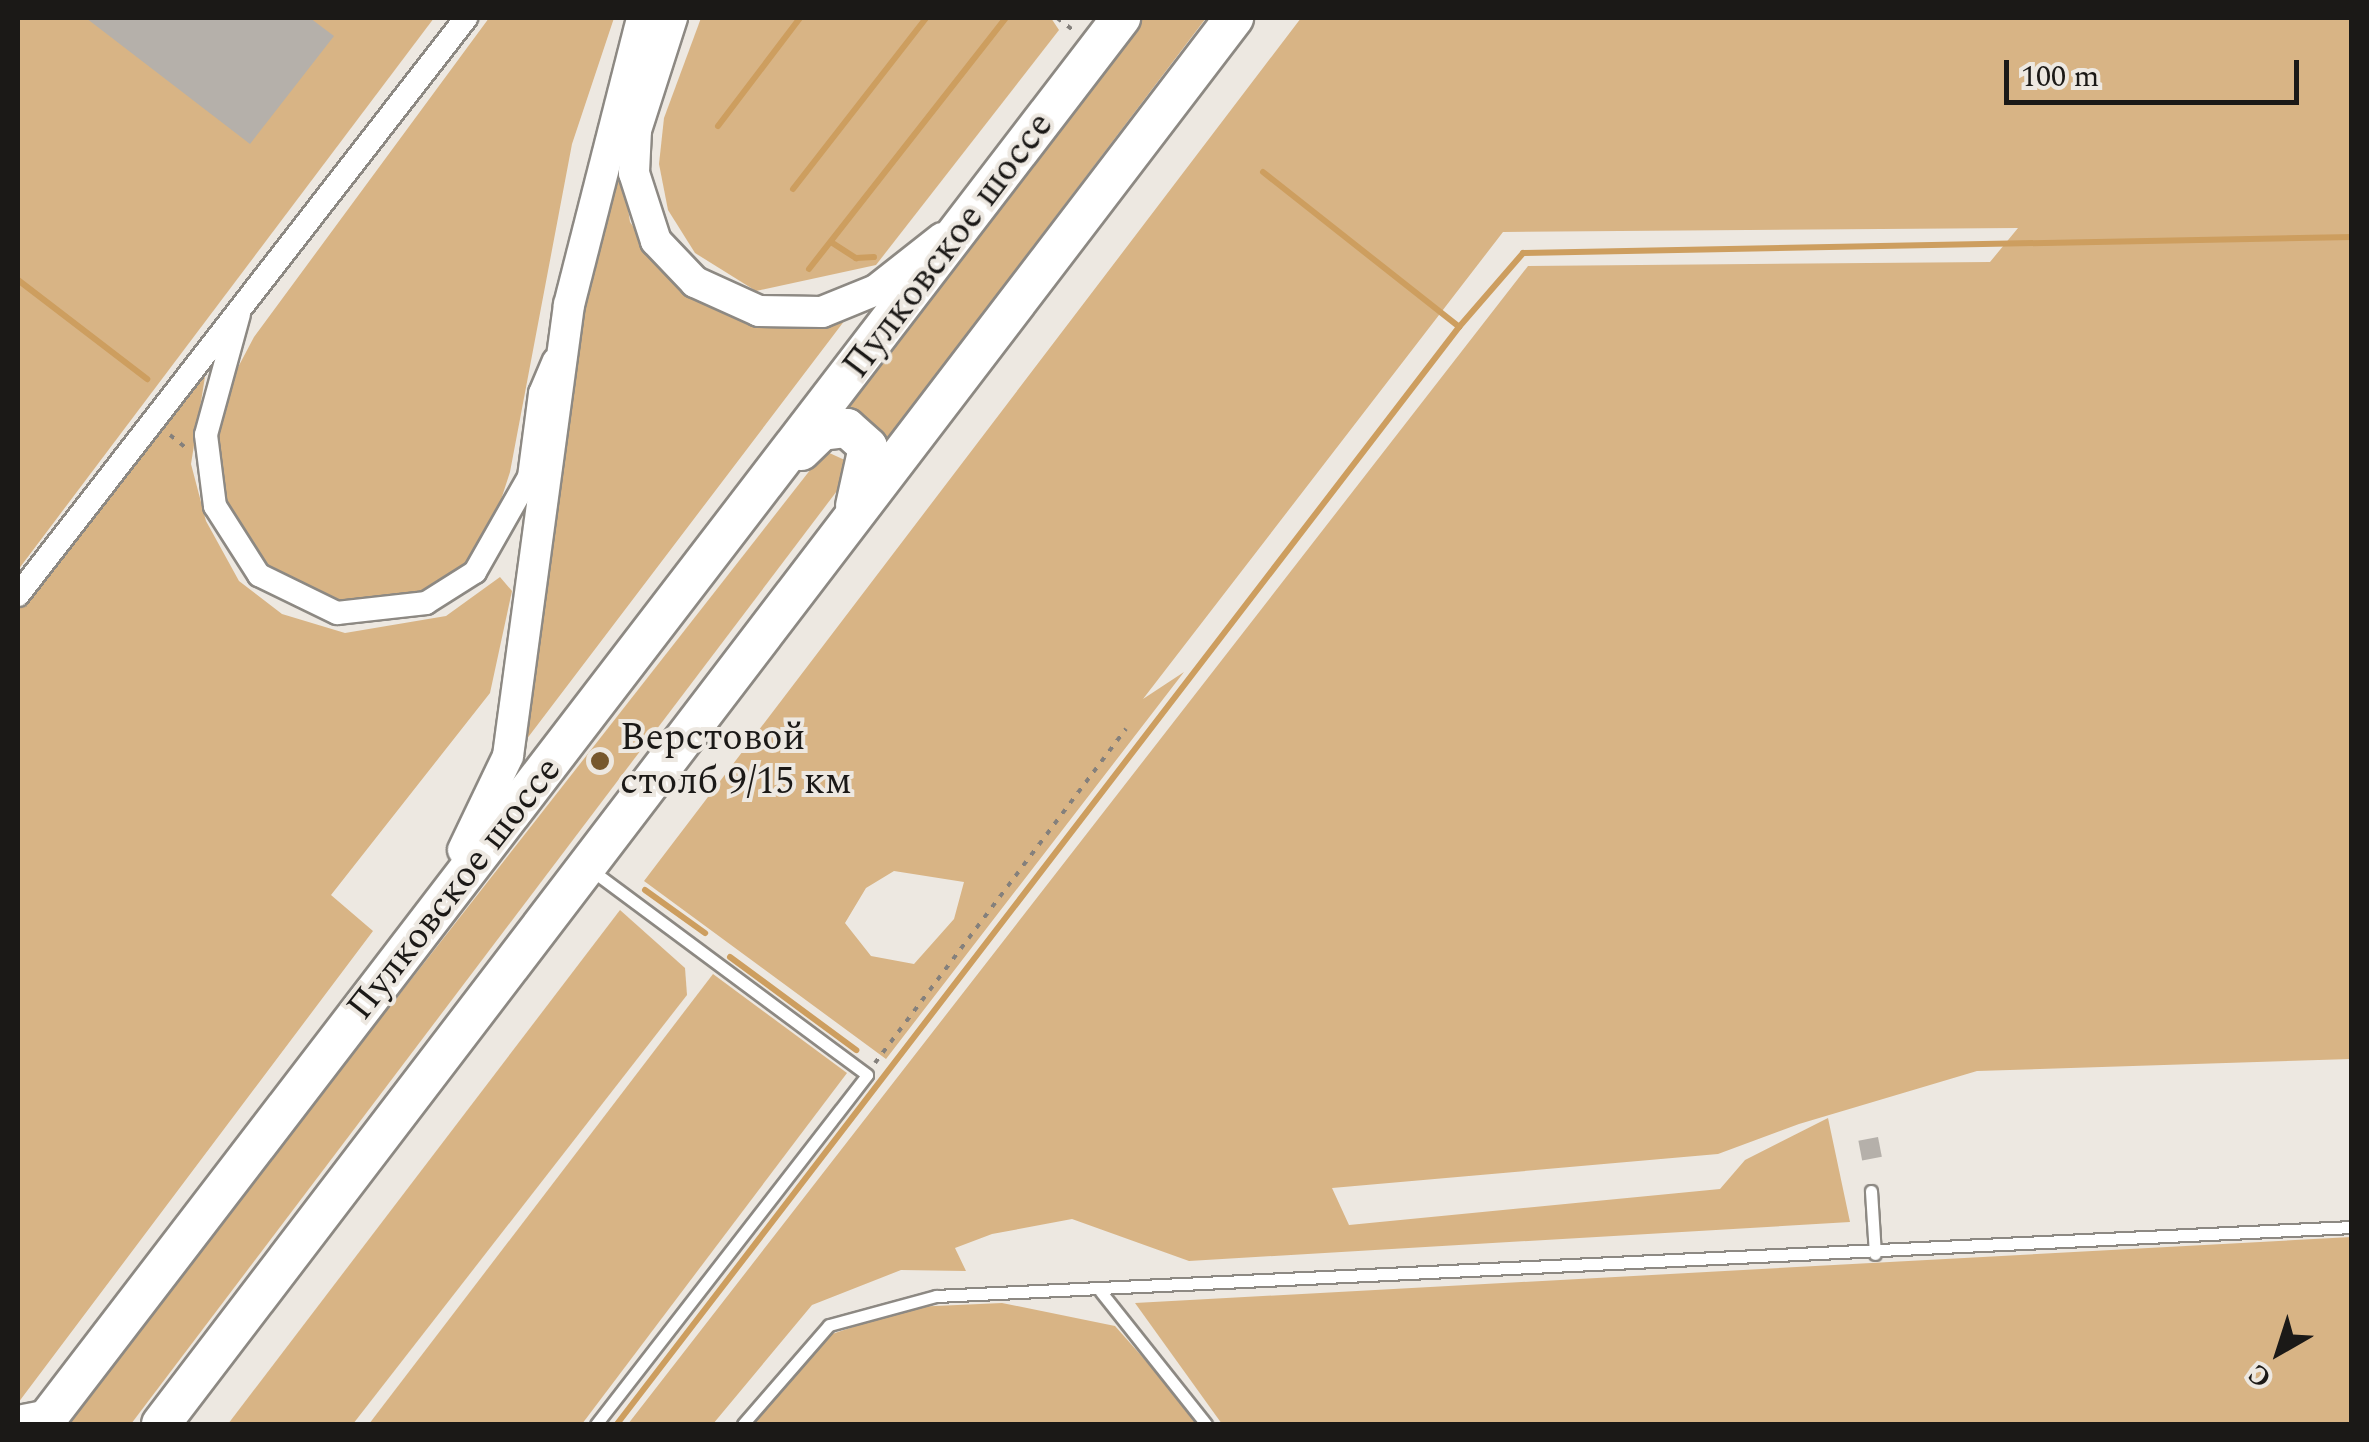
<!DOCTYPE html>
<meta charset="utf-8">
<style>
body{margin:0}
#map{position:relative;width:2369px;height:1442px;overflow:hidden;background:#ede8e1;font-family:Spectral,serif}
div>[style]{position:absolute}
.green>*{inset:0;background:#d8b485}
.stream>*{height:6px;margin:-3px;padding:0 3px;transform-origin:3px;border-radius:3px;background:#cd9e5f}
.building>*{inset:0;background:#b5b0aa;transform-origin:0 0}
.path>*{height:4px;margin-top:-2px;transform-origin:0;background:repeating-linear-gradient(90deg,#84807c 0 5px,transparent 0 13px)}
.roads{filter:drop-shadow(2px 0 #8d8983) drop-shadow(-2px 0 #8d8983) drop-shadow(0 2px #8d8983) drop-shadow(0 -2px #8d8983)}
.service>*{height:11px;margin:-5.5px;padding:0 5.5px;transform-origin:5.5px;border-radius:5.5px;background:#fff}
.minor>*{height:22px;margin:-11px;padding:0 11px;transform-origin:11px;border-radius:11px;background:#fff}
.secondary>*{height:30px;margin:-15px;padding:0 15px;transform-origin:15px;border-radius:15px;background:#fff}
.trunk>*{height:38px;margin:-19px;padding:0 19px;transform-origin:19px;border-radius:19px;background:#fff}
.dots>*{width:28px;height:28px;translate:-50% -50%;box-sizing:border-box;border:5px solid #ede8e1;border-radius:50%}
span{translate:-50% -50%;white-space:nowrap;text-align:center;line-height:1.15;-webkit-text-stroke:8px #ede8e1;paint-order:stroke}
.street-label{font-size:38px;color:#1b1917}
.poi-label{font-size:38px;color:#1b1917}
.left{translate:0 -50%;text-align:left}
.frame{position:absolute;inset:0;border:20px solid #1b1917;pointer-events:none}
.north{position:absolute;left:2229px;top:1302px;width:100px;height:100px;-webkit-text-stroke:8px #ede8e1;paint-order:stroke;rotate:219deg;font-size:28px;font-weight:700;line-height:40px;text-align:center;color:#1b1917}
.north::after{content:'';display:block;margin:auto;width:35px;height:45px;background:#1b1917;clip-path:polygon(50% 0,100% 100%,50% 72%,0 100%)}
.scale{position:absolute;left:2004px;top:60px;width:295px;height:45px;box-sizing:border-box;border:5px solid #1b1917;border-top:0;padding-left:12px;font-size:30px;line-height:35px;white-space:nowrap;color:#1b1917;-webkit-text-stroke:8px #ede8e1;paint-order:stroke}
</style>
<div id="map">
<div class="green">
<div style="clip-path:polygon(18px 18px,434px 18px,18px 570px)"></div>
<div style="clip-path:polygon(489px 18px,614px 18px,572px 144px,510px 472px,485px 549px,421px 596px,334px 602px,292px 586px,263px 561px,219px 492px,213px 459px,226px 390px,254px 337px)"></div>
<div style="clip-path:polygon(701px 18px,1051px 18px,1059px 30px,876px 265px,756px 291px,695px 253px,668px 210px,659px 164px,664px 118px)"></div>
<div style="clip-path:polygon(1142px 18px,1206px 18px,884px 443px,873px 424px,845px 409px)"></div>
<div style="clip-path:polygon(evenodd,1301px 18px,2351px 18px,2351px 1059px,1977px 1071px,1799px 1124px,1718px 1154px,1332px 1188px,1349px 1225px,1720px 1189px,1745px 1160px,1828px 1118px,1850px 1222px,1189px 1261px,1072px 1219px,992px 1234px,955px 1248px,966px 1271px,901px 1270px,812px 1305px,713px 1424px,628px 1424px,1528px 266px,1990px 262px,2018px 228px,1503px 232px,1143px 699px,1184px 672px,886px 1059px,644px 881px,1301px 18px,894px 871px,964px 882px,954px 919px,914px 964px,871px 956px,845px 923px,866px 888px,894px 871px)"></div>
<div style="clip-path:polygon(621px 162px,630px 222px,657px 262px,704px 303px,765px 326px,845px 320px,523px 744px,599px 209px)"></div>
<div style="clip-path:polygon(208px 358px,191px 464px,206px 521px,239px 581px,282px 614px,345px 633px,446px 616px,500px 577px,512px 591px,490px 693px,331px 895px,373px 931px,18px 1403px,18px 610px)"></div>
<div style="clip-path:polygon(825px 451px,847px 461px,846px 479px,131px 1424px,63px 1424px)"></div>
<div style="clip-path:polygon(620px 910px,685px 968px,687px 995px,353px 1424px,228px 1424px)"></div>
<div style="clip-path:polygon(713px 974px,847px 1073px,582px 1424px,369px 1424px)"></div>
<div style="clip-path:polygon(2351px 1237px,2351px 1424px,1222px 1424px,1135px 1303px)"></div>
<div style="clip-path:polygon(1002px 1303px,1115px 1326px,1202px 1424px,752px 1424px,829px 1335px,913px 1307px)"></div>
</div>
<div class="stream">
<div style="left:718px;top:126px;width:136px;rotate:-52.8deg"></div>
<div style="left:1263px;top:172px;width:250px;rotate:38.3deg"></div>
<div style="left:1459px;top:327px;width:98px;rotate:-49.1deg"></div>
<div style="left:1523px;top:253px;width:829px;rotate:-1.11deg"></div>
<div style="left:793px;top:189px;width:217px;rotate:-52.1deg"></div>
<div style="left:831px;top:242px;width:30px;rotate:33deg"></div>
<div style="left:856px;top:258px;width:18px;rotate:-3deg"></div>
<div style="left:809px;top:269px;width:319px;rotate:-51.9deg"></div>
<div style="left:18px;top:280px;width:163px;rotate:37.5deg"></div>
<div style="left:645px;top:890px;width:74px;rotate:35.6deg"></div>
<div style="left:730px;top:957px;width:157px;rotate:36.4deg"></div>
<div style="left:617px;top:1424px;width:1383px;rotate:-52.49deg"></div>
</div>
<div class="building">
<div style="clip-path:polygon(86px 18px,310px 18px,334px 36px,250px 144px)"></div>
<div style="left:1878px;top:1137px;width:20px;height:20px;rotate:79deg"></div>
</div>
<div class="path">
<div style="left:1057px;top:18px;width:21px;rotate:37deg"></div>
<div style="left:170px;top:435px;width:21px;rotate:39deg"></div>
<div style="left:875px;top:1063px;width:418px;rotate:-53.1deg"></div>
</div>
<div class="roads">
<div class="service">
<div style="left:590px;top:869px;width:345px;rotate:36.6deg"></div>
<div style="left:867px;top:1075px;width:442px;rotate:127.8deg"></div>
<div style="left:1871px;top:1191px;width:63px;rotate:86.4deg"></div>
<div style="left:1101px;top:1292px;width:169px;rotate:51.5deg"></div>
<div style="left:743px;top:1424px;width:131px;rotate:-49deg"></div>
<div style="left:829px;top:1325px;width:111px;rotate:-15.2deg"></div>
<div style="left:936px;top:1296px;width:1418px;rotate:-2.79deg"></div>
</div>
<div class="minor">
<div style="left:239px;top:314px;width:125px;rotate:105.3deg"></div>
<div style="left:206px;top:435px;width:72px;rotate:82.8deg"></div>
<div style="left:215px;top:506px;width:82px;rotate:57.5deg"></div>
<div style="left:259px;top:575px;width:87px;rotate:26deg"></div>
<div style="left:337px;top:613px;width:90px;rotate:-6.4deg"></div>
<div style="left:426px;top:603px;width:58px;rotate:-32.3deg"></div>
<div style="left:475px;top:572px;width:109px;rotate:-60.4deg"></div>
<div style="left:529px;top:477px;width:85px;rotate:-82.5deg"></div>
<div style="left:540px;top:393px;width:36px;rotate:-67deg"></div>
<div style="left:18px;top:595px;width:731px;rotate:-52.17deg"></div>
<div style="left:18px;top:1417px;width:38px;rotate:-11deg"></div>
</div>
<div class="secondary">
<div style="left:672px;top:18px;width:118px;rotate:107.8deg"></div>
<div style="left:636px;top:130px;width:43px;rotate:92.7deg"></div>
<div style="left:634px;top:173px;width:71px;rotate:72.1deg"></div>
<div style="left:656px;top:241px;width:57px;rotate:46.4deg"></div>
<div style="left:695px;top:282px;width:70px;rotate:24.4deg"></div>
<div style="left:759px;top:311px;width:63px;rotate:0.9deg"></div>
<div style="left:822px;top:312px;width:58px;rotate:-22.2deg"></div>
<div style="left:876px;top:290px;width:84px;rotate:-38.2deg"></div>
<div style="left:463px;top:850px;width:104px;rotate:-64.4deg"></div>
<div style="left:508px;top:756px;width:455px;rotate:-82.3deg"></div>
<div style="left:569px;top:305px;width:296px;rotate:-75.7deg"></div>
</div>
<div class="trunk">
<div style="left:801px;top:451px;width:29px;rotate:-44deg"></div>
<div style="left:822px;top:431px;width:25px;rotate:-7deg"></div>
<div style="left:847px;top:428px;width:28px;rotate:42deg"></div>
<div style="left:868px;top:447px;width:60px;rotate:102.4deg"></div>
<div style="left:43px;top:1424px;width:1772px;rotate:-52.52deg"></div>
<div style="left:161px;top:1424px;width:1769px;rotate:-52.65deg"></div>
</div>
</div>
<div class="dots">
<div style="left:600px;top:761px;background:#77582d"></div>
</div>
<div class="street-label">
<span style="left:949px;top:246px;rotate:-53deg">Пулковское шоссе</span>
<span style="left:455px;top:889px;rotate:-52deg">Пулковское шоссе</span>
</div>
<div class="poi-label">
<span class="left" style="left:620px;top:761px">Верстовой<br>столб 9/15 км</span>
</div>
<div class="frame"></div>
<div class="north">С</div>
<div class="scale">100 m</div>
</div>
